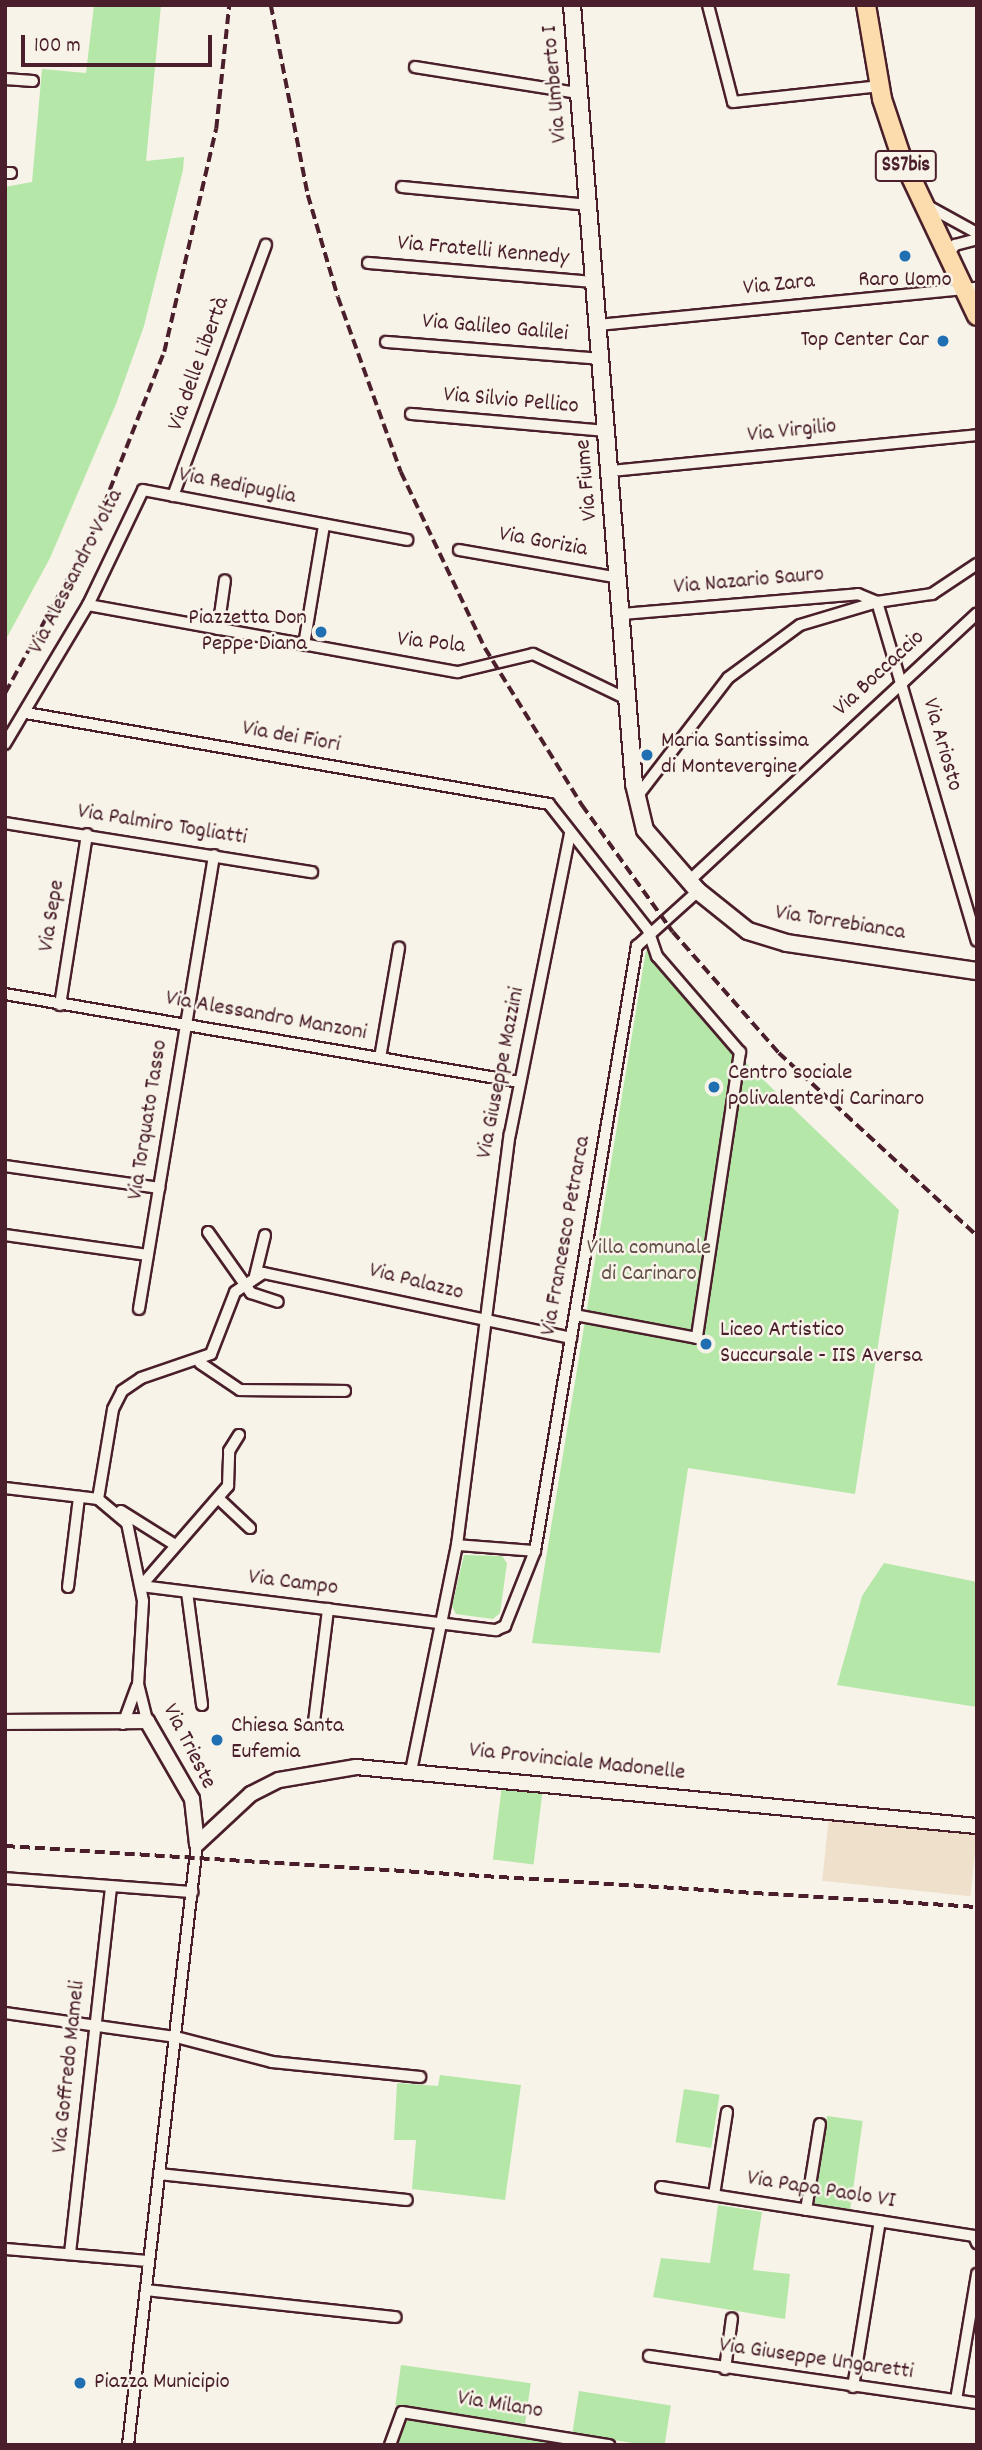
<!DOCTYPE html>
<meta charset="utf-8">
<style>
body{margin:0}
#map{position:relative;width:982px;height:2450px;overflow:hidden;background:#f7f3e8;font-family:Dekko,sans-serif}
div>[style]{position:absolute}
.built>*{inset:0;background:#efe0cc;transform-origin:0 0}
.green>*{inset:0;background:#b5e7a8;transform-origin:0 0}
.roads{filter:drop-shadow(2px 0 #4a1f2b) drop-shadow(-2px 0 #4a1f2b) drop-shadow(0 2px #4a1f2b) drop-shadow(0 -2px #4a1f2b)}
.minor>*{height:10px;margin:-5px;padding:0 5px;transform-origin:5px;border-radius:5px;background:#f7f3e8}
.tertiary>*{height:14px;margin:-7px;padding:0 7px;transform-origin:7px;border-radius:7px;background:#f7f3e8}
.secondary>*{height:16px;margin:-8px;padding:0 8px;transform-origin:8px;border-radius:8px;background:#f7f3e8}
.primary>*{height:18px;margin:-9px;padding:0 9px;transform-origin:9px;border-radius:9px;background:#fcdcac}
.rail>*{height:3.5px;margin-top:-1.75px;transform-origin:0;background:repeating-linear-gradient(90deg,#4a1f2b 0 10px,transparent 0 15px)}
.dots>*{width:19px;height:19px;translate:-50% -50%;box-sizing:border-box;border:4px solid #f7f3e8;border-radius:50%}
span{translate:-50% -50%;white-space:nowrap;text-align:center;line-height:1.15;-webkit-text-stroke:5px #f7f3e8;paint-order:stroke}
.shield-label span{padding:2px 5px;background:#f7f3e8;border:2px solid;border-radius:5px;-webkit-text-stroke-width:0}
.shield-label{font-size:21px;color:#4a1f2b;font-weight:700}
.street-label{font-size:23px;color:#4a1f2b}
.poi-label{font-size:23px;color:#4a1f2b}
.right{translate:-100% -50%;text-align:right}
.left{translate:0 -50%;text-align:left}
.park-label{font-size:23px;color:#65514a}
.frame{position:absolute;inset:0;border:7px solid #4a1f2b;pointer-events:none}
.scale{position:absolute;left:21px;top:35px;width:191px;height:32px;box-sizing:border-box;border:4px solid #4a1f2b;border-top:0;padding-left:9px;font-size:21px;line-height:24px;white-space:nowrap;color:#4a1f2b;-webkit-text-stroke:5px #f7f3e8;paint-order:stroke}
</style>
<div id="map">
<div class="built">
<div style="left:829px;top:1816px;width:149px;height:65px;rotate:6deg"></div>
</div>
<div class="green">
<div style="clip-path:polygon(94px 5px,161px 5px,146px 161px,184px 157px,183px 170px,144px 326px,116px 404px,50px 558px,5px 641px,5px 187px,32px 182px,42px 69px,86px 73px)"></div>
<div style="clip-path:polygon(646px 950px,750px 1067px,899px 1210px,855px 1494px,688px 1468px,660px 1653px,532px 1643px)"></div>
<div style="clip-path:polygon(464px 1555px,502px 1556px,507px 1563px,500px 1613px,493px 1619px,456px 1614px,452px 1606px)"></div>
<div style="clip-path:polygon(884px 1563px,977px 1582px,977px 1707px,837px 1685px,862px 1596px)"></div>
<div style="left:502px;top:1785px;width:41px;height:75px;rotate:7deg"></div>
<div style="clip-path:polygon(440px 2075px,521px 2085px,505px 2200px,412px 2189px,416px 2140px,394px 2140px,397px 2083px,438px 2086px)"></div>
<div style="left:684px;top:2089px;width:36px;height:54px;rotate:9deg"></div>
<div style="left:827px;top:2116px;width:36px;height:89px;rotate:8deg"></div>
<div style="clip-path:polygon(718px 2205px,762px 2212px,753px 2270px,790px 2274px,785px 2319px,653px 2297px,661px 2258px,710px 2263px)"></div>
<div style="left:401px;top:2365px;width:131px;height:41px;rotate:8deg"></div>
<div style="left:579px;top:2391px;width:93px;height:43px;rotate:9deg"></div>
<div style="clip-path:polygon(406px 2417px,583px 2445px,395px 2445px)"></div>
</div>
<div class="roads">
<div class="minor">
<div style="left:708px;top:5px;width:100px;rotate:75.5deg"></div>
<div style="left:733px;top:102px;width:148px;rotate:-6.2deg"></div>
<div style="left:415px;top:67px;width:165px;rotate:9.1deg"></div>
<div style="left:5px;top:79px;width:28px;rotate:4deg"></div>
<div style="left:5px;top:173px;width:6px"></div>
<div style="left:402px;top:187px;width:188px;rotate:5.5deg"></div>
<div style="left:924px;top:204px;width:60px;rotate:28.7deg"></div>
<div style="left:947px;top:256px;width:14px;rotate:-54deg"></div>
<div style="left:955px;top:245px;width:23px;rotate:-15deg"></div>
<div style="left:368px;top:263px;width:227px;rotate:4.8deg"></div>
<div style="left:598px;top:325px;width:381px;rotate:-5.6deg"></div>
<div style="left:386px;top:342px;width:215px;rotate:4.5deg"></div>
<div style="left:411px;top:414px;width:197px;rotate:5deg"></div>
<div style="left:611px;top:471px;width:368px;rotate:-5.6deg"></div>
<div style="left:173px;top:496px;width:268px;rotate:-69.7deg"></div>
<div style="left:459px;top:550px;width:163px;rotate:9.9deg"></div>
<div style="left:877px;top:602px;width:353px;rotate:73.6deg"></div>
<div style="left:88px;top:605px;width:376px;rotate:10.3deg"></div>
<div style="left:458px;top:672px;width:77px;rotate:-13.5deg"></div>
<div style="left:533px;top:654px;width:106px;rotate:25.6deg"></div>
<div style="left:622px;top:614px;width:237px;rotate:-4.8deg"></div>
<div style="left:858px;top:594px;width:21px;rotate:23deg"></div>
<div style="left:218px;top:629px;width:49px;rotate:-81.9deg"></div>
<div style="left:304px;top:645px;width:122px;rotate:-80.5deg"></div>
<div style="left:26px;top:713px;width:531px;rotate:9.87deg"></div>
<div style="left:549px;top:804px;width:160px;rotate:51.8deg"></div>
<div style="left:648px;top:930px;width:28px;rotate:71deg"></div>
<div style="left:657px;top:956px;width:127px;rotate:49.2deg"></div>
<div style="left:740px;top:1052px;width:289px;rotate:98.6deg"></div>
<div style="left:697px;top:1338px;width:124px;rotate:-169.3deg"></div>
<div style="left:5px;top:744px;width:162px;rotate:-59.2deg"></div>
<div style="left:88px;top:605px;width:127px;rotate:-64.4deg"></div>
<div style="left:143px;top:490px;width:269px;rotate:10.7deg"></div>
<div style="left:636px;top:798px;width:151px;rotate:-52.5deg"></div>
<div style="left:728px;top:678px;width:89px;rotate:-36.4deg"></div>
<div style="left:800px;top:625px;width:80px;rotate:-16.6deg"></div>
<div style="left:877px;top:602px;width:56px;rotate:-8.3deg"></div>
<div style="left:932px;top:594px;width:54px;rotate:-33.7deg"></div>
<div style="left:5px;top:823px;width:311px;rotate:9.1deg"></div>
<div style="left:689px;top:881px;width:393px;rotate:-42.9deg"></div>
<div style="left:5px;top:994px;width:522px;rotate:9.7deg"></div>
<div style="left:60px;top:1005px;width:173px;rotate:-81deg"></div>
<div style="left:380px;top:1058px;width:112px;rotate:-80.2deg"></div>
<div style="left:5px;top:1166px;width:156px;rotate:8.1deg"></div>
<div style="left:208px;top:1232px;width:75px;rotate:54.8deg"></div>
<div style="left:251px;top:1293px;width:28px;rotate:18deg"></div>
<div style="left:5px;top:1235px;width:144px;rotate:8deg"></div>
<div style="left:255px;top:1276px;width:42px;rotate:-76.3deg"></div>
<div style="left:139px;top:1309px;width:460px;rotate:-80.6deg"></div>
<div style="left:200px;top:1363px;width:48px;rotate:34deg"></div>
<div style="left:240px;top:1390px;width:105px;rotate:0.5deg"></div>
<div style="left:5px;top:1488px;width:94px;rotate:6.7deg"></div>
<div style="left:98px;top:1499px;width:38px;rotate:40deg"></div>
<div style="left:127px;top:1523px;width:80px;rotate:78.4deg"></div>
<div style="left:143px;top:1601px;width:83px;rotate:93.4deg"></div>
<div style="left:138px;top:1684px;width:38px;rotate:76deg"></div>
<div style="left:218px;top:1498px;width:44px;rotate:43.2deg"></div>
<div style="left:98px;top:1499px;width:91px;rotate:-80.5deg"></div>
<div style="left:113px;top:1409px;width:20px;rotate:-63deg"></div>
<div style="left:122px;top:1391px;width:23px;rotate:-34deg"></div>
<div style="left:141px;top:1378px;width:74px;rotate:-18.9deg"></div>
<div style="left:211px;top:1354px;width:66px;rotate:-68.8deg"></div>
<div style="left:235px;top:1292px;width:34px;rotate:-34deg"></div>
<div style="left:263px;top:1273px;width:315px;rotate:11.9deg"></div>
<div style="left:121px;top:1511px;width:64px;rotate:32.2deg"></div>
<div style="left:457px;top:1545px;width:414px;rotate:-82.7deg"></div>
<div style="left:510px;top:1134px;width:306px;rotate:-78.7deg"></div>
<div style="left:141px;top:1586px;width:358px;rotate:7.1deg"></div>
<div style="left:496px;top:1630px;width:10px;rotate:-24deg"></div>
<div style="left:505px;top:1626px;width:81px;rotate:-68.2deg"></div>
<div style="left:535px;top:1551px;width:614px;rotate:-80.43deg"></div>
<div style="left:637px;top:946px;width:82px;rotate:-42deg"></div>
<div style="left:141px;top:1586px;width:133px;rotate:-49deg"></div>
<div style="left:228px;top:1486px;width:35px;rotate:-88deg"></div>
<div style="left:229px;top:1451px;width:19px;rotate:-58deg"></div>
<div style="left:68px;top:1587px;width:91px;rotate:-83deg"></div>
<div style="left:187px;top:1592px;width:114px;rotate:82.4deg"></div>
<div style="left:314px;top:1722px;width:114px;rotate:-82.9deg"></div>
<div style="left:123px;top:1724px;width:40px;rotate:-69.8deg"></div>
<div style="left:411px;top:1771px;width:231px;rotate:-78.5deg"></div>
<div style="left:457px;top:1545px;width:78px;rotate:4.4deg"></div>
<div style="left:5px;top:1878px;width:188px;rotate:4.3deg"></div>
<div style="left:5px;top:2013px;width:173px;rotate:8deg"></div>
<div style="left:176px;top:2037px;width:99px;rotate:14.6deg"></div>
<div style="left:272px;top:2062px;width:149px;rotate:5.8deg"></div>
<div style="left:159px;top:2174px;width:249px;rotate:6deg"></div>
<div style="left:661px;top:2187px;width:317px;rotate:8.9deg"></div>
<div style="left:974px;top:2236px;width:8px;rotate:67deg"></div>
<div style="left:714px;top:2195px;width:84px;rotate:-81.1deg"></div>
<div style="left:806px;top:2210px;width:87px;rotate:-80.8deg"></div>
<div style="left:5px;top:2249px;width:144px;rotate:4.8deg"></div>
<div style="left:70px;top:2253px;width:369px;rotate:-83.6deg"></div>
<div style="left:146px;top:2290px;width:251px;rotate:6.2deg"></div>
<div style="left:649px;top:2356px;width:331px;rotate:8.2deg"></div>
<div style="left:725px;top:2369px;width:51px;rotate:-82.2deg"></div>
<div style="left:853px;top:2387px;width:168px;rotate:-80.8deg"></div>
<div style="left:956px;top:2400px;width:128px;rotate:-80.5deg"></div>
<div style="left:128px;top:2445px;width:605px;rotate:-83.45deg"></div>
<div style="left:390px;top:2445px;width:35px;rotate:-70deg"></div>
<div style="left:402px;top:2412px;width:210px;rotate:9.1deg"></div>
</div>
<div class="tertiary">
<div style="left:5px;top:1722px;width:142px;rotate:-0.4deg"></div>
<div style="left:147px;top:1721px;width:90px;rotate:60deg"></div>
<div style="left:192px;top:1799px;width:45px;rotate:83.7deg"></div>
<div style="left:197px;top:1844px;width:74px;rotate:-42.8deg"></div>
<div style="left:251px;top:1794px;width:31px;rotate:-27deg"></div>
<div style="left:279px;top:1780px;width:78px;rotate:-9.6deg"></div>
<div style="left:356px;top:1767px;width:624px;rotate:5.43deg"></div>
</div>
<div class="secondary">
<div style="left:572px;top:5px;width:781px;rotate:85.45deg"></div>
<div style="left:634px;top:784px;width:47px;rotate:76.6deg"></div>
<div style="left:645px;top:830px;width:81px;rotate:49deg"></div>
<div style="left:698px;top:891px;width:64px;rotate:38.7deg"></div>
<div style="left:748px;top:931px;width:41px;rotate:17.1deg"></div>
<div style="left:787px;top:943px;width:192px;rotate:8.4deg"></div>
</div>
<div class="primary">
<div style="left:866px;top:5px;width:95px;rotate:80.3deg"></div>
<div style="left:882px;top:99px;width:60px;rotate:71.6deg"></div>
<div style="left:901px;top:156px;width:177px;rotate:64.6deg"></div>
</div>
</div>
<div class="rail">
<div style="left:271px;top:5px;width:194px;rotate:79deg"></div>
<div style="left:308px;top:195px;width:106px;rotate:73.6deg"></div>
<div style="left:338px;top:297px;width:186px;rotate:70.2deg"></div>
<div style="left:401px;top:472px;width:195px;rotate:64.5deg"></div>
<div style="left:485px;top:648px;width:185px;rotate:58.3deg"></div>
<div style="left:582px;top:805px;width:156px;rotate:54.4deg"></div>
<div style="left:673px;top:932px;width:161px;rotate:48.8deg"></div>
<div style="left:779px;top:1053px;width:270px;rotate:42.7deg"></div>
<div style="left:5px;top:693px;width:183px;rotate:-61.3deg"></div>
<div style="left:93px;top:532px;width:193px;rotate:-68.5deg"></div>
<div style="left:164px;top:352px;width:229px;rotate:-76.9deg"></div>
<div style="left:216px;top:129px;width:125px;rotate:-84deg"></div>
<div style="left:5px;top:1846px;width:974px;rotate:3.59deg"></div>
</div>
<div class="dots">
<div style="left:905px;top:256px;background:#1f6fb2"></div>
<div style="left:943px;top:341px;background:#1f6fb2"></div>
<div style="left:321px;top:632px;background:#1f6fb2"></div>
<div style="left:647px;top:755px;background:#1f6fb2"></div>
<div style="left:714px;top:1087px;background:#1f6fb2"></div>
<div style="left:706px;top:1344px;background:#1f6fb2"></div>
<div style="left:217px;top:1740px;background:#1f6fb2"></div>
<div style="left:80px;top:2383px;background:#1f6fb2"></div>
</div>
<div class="shield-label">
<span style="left:906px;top:166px">SS7bis</span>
</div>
<div class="street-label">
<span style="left:556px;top:84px;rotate:-95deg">Via Umberto I</span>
<span style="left:483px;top:252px;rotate:5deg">Via Fratelli Kennedy</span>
<span style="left:779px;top:286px;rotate:-6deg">Via Zara</span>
<span style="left:495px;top:329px;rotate:5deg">Via Galileo Galilei</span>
<span style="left:200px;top:364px;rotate:-70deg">Via delle Libertà</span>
<span style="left:511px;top:402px;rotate:5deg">Via Silvio Pellico</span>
<span style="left:792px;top:432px;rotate:-6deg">Via Virgilio</span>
<span style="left:588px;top:480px;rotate:-95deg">Via Fiume</span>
<span style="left:237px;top:487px;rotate:11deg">Via Redipuglia</span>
<span style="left:543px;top:543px;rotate:10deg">Via Gorizia</span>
<span style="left:77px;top:572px;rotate:-63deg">Via Alessandro Volta</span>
<span style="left:749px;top:582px;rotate:-5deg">Via Nazario Sauro</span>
<span style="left:431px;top:644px;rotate:6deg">Via Pola</span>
<span style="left:880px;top:674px;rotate:-43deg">Via Boccaccio</span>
<span style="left:291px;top:738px;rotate:10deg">Via dei Fiori</span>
<span style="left:941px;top:745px;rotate:74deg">Via Ariosto</span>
<span style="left:162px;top:826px;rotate:9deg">Via Palmiro Togliatti</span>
<span style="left:53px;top:916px;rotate:-81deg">Via Sepe</span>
<span style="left:840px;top:924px;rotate:9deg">Via Torrebianca</span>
<span style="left:266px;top:1017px;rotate:10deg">Via Alessandro Manzoni</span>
<span style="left:502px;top:1073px;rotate:-79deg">Via Giuseppe Mazzini</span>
<span style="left:149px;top:1120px;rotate:-81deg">Via Torquato Tasso</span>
<span style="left:567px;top:1236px;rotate:-80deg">Via Francesco Petrarca</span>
<span style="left:416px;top:1283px;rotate:14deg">Via Palazzo</span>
<span style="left:293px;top:1584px;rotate:7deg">Via Campo</span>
<span style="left:188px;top:1747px;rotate:63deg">Via Trieste</span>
<span style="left:577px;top:1763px;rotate:6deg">Via Provinciale Madonelle</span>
<span style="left:70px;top:2067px;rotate:-84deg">Via Goffredo Mameli</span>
<span style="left:821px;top:2191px;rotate:9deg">Via Papa Paolo VI</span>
<span style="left:816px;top:2360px;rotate:8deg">Via Giuseppe Ungaretti</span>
<span style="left:500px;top:2406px;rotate:9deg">Via Milano</span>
</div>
<div class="poi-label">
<span style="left:905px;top:281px">Raro Uomo</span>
<span class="right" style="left:929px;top:341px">Top Center Car</span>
<span class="right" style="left:307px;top:632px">Piazzetta Don<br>Peppe Diana</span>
<span class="left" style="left:661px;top:755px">Maria Santissima<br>di Montevergine</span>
<span class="left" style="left:728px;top:1087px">Centro sociale<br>polivalente di Carinaro</span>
<span class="left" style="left:720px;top:1344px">Liceo Artistico<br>Succursale - IIS Aversa</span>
<span class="left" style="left:231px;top:1740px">Chiesa Santa<br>Eufemia</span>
<span class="left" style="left:94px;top:2383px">Piazza Municipio</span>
</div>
<div class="park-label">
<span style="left:649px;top:1262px">Villa comunale<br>di Carinaro</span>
</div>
<div class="frame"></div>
<div class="scale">100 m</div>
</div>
